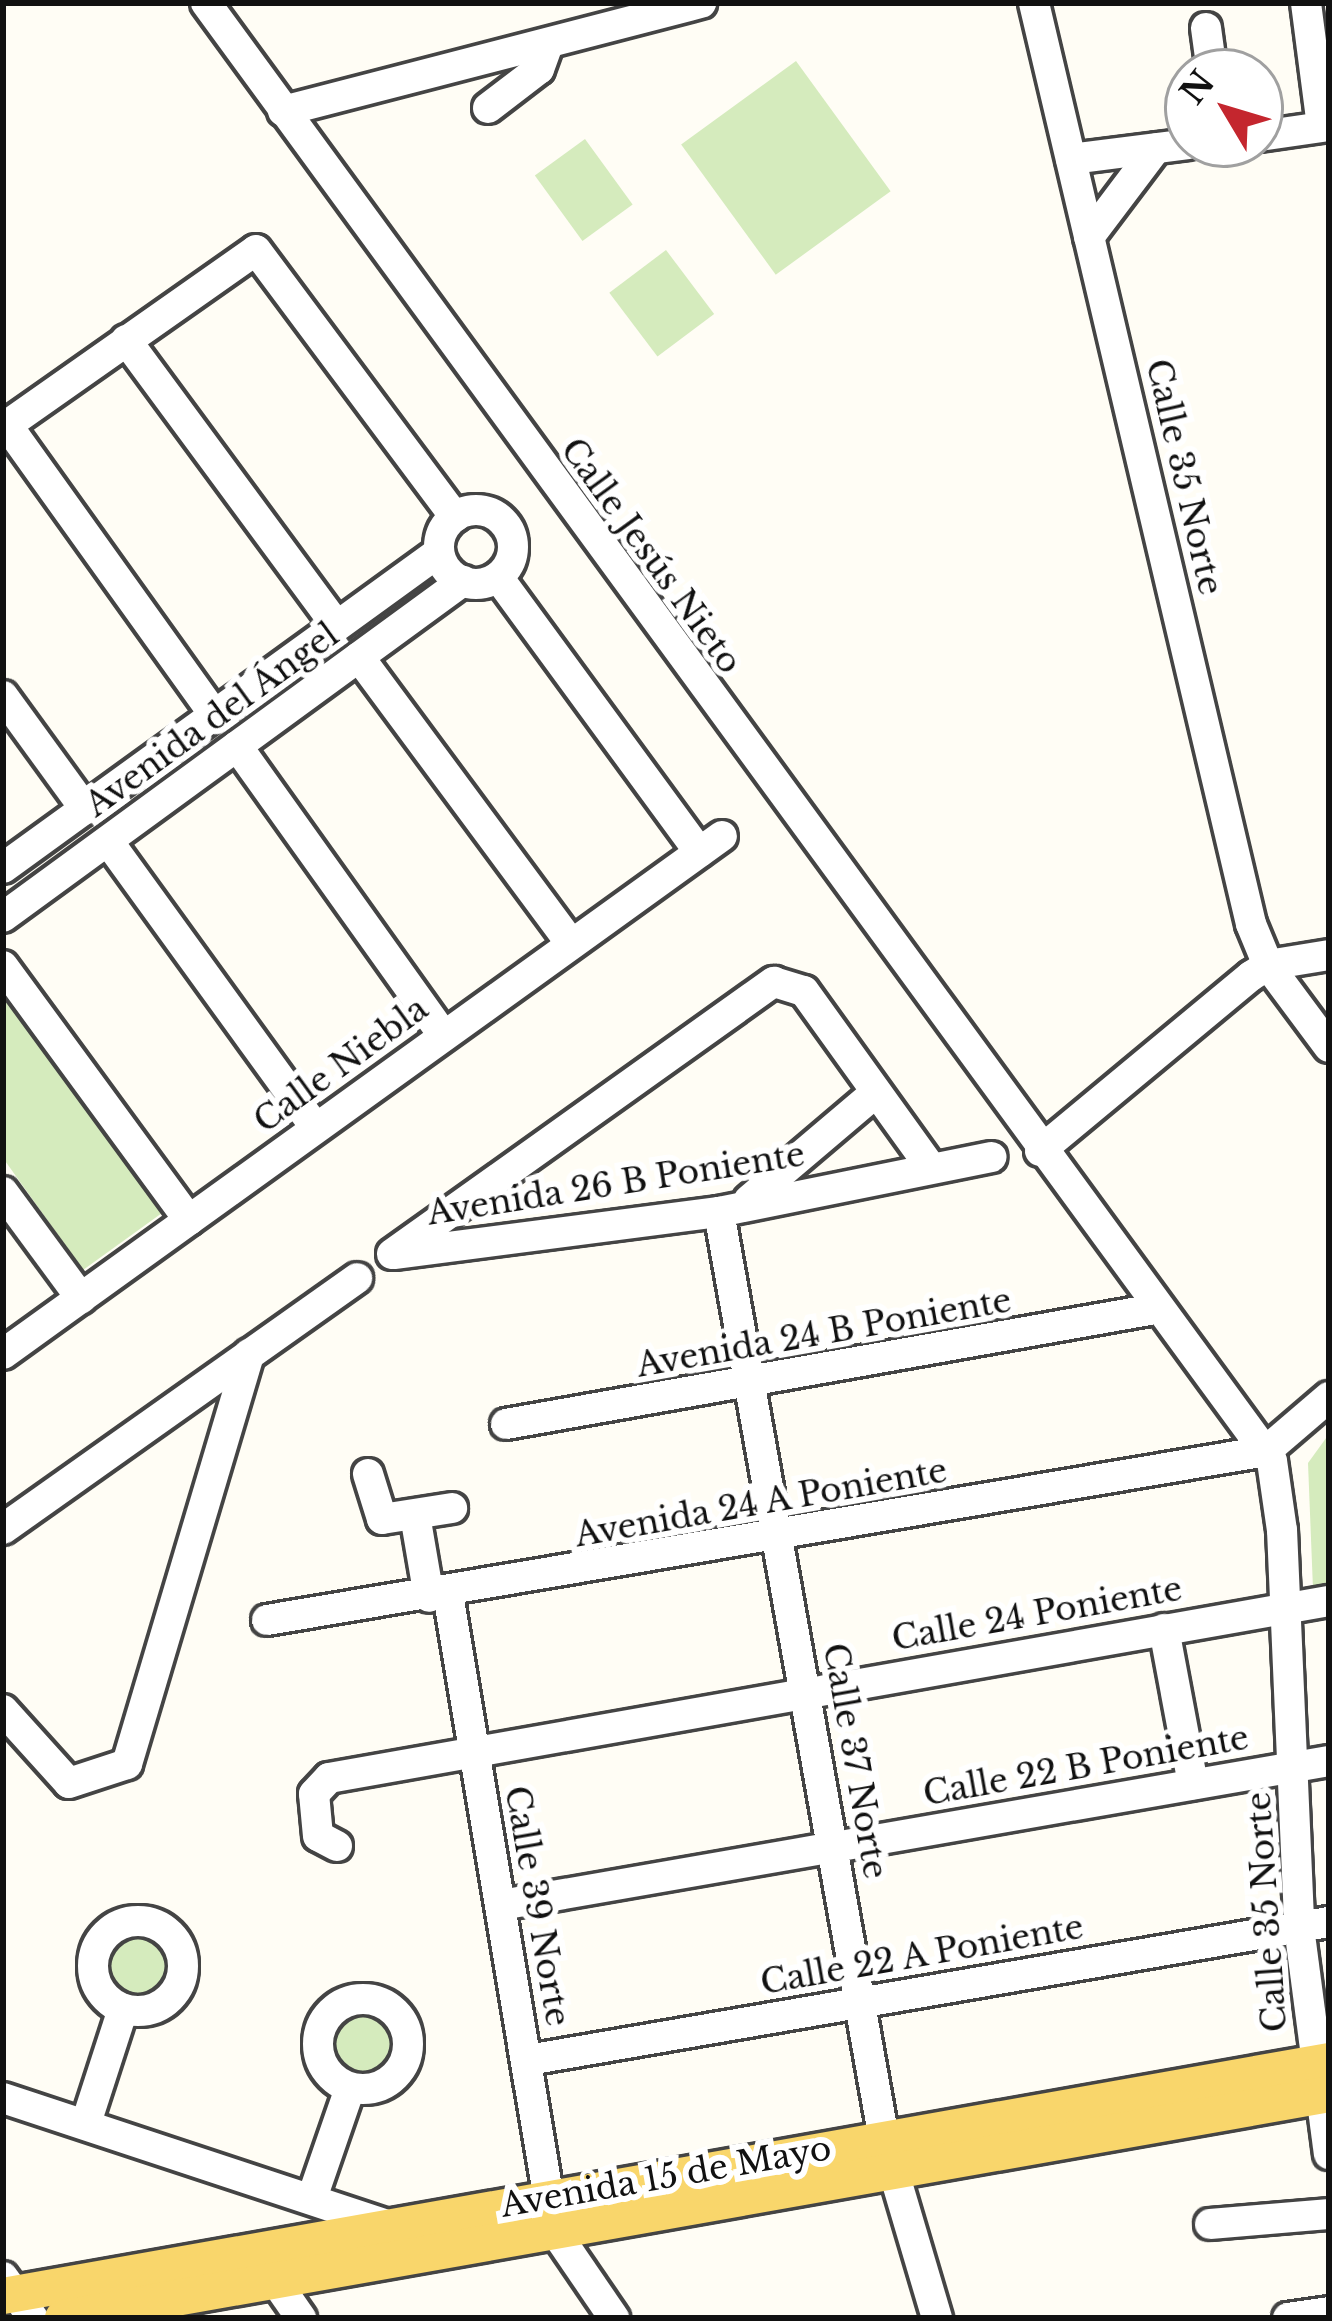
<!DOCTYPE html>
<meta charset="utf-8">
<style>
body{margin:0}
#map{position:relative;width:1332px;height:2321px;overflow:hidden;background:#fffdf5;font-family:"Libre Baskerville",serif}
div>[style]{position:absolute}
.green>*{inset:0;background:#d5ebbd;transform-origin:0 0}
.roads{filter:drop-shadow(3px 0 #444) drop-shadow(-3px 0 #444) drop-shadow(0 3px #444) drop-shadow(0 -3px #444)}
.minor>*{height:30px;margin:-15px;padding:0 15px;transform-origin:15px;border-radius:15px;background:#fff}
.minor>.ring{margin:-15px;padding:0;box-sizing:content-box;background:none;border:30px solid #fff;border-radius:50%}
.major>*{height:36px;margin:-18px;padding:0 18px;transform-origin:18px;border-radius:18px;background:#f9d66b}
span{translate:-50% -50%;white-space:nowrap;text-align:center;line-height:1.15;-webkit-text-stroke:12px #fff;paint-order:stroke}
.street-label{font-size:33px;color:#111}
.frame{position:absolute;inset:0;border:6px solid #111;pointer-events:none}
.north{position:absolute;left:1164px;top:48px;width:120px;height:120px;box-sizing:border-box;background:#fff;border:3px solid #a0a0a0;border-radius:50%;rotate:308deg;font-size:33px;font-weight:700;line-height:48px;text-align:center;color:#111}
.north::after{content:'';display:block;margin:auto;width:42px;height:54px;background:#c4262e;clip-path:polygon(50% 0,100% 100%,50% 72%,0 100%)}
</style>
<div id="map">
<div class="green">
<div style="left:796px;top:61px;width:161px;height:142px;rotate:54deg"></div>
<div style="left:585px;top:139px;width:81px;height:62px;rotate:54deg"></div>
<div style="left:666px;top:250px;width:80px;height:71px;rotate:53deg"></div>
<div style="clip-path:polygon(3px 994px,162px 1213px,83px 1270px,3px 1158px)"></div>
<div style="clip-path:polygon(1329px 1434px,1329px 1586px,1313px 1589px,1308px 1463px)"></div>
<div style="clip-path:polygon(154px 1928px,180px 1958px,165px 1999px,125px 2005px,99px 1975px,114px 1934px)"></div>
<div style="clip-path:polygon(380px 2007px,405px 2037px,390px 2078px,350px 2084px,325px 2054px,340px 2013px)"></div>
</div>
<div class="roads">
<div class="minor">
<div style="left:206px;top:3px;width:1806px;rotate:53.83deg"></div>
<div style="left:1272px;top:1461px;width:70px;rotate:81.8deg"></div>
<div style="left:1282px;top:1530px;width:397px;rotate:87.5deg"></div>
<div style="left:1299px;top:1927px;width:229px;rotate:82.5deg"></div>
<div style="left:1034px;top:3px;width:946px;rotate:76.74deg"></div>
<div style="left:1251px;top:924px;width:44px;rotate:67.5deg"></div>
<div style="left:1268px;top:965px;width:102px;rotate:53.4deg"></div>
<div style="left:1306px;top:3px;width:124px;rotate:82.6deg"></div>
<div style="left:1206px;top:28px;width:44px;rotate:82.2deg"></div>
<div style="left:488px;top:108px;width:64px;rotate:-37.4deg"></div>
<div style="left:539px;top:69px;width:27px;rotate:-70deg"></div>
<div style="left:283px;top:111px;width:432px;rotate:-14.5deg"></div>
<div style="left:1260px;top:136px;width:70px;rotate:-8.2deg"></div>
<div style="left:1071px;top:159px;width:118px;rotate:-7.3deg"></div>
<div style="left:1089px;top:237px;width:111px;rotate:-53deg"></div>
<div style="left:126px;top:340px;width:355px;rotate:53.6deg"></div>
<div style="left:7px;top:425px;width:355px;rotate:54.4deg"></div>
<div style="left:3px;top:428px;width:309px;rotate:-35.1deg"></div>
<div style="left:256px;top:250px;width:333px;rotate:53.3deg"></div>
<div class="ring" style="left:439px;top:510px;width:44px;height:44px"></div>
<div style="left:498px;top:577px;width:341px;rotate:53.8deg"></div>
<div style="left:359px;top:657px;width:357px;rotate:53.5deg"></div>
<div style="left:3px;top:696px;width:140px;rotate:54deg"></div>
<div style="left:237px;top:746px;width:356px;rotate:54.5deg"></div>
<div style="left:108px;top:841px;width:354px;rotate:54.1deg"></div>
<div style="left:3px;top:868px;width:538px;rotate:-35.93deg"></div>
<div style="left:3px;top:917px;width:570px;rotate:-36.15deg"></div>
<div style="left:3px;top:966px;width:315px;rotate:53.8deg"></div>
<div style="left:1040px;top:1151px;width:274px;rotate:-39.7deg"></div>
<div style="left:1251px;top:976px;width:20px;rotate:-33deg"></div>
<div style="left:1268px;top:965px;width:62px;rotate:-9.3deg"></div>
<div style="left:3px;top:1192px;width:132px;rotate:53.7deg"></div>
<div style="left:749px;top:1200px;width:165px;rotate:-40.3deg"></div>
<div style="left:719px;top:1212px;width:942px;rotate:79.91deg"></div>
<div style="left:884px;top:2139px;width:187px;rotate:73.5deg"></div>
<div style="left:392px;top:1254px;width:469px;rotate:-35.5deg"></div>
<div style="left:774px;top:982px;width:31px;rotate:17deg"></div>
<div style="left:804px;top:991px;width:218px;rotate:54.3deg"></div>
<div style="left:394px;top:1254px;width:328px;rotate:-7.4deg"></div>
<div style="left:719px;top:1212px;width:278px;rotate:-11.4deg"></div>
<div style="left:3px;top:1354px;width:886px;rotate:-35.77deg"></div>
<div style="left:506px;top:1424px;width:659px;rotate:-10.05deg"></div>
<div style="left:368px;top:1474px;width:47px;rotate:72.7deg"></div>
<div style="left:382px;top:1519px;width:71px;rotate:-8.9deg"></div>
<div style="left:415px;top:1515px;width:83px;rotate:80.3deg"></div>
<div style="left:3px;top:1529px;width:434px;rotate:-35.3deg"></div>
<div style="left:448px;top:1594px;width:645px;rotate:80.54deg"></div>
<div style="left:554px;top:2230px;width:107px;rotate:55.7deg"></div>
<div style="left:267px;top:1620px;width:1013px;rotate:-9.6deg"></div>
<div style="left:1266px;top:1451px;width:83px;rotate:-40.6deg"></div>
<div style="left:1164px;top:1629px;width:158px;rotate:79.4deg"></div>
<div style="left:3px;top:1710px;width:98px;rotate:47.9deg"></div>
<div style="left:69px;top:1783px;width:61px;rotate:-18.1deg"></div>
<div style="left:127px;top:1764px;width:428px;rotate:-73.4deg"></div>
<div style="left:337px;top:1846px;width:21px;rotate:-152deg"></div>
<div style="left:318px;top:1836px;width:42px;rotate:-95.4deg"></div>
<div style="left:314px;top:1794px;width:22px;rotate:-47deg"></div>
<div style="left:329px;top:1778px;width:1016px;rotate:-10.04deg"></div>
<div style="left:501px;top:1905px;width:840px;rotate:-9.87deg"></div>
<div class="ring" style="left:93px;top:1921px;width:60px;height:60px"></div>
<div class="ring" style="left:318px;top:1999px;width:60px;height:60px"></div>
<div style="left:528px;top:2060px;width:813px;rotate:-9.78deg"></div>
<div style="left:3px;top:2098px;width:411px;rotate:18.3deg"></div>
<div style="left:86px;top:2123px;width:120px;rotate:-72deg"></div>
<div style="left:312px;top:2198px;width:116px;rotate:-70.9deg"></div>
<div style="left:1210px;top:2224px;width:119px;rotate:-4.8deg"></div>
<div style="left:3px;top:2277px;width:51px;rotate:53.8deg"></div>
<div style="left:276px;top:2282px;width:44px;rotate:55.2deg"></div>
<div style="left:1288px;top:2318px;width:41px;rotate:-8.3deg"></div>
</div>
<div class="major">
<div style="left:3px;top:2296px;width:1347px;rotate:-10.05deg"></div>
<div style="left:63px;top:2318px;width:1286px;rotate:-10.03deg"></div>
</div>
</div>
<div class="street-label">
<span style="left:1184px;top:477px;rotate:77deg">Calle 35 Norte</span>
<span style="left:651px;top:556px;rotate:54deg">Calle Jesús Nieto</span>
<span style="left:212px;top:720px;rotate:-36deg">Avenida del Ángel</span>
<span style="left:341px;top:1065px;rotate:-36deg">Calle Niebla</span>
<span style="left:616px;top:1184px;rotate:-9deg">Avenida 26 B Poniente</span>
<span style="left:824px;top:1333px;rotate:-10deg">Avenida 24 B Poniente</span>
<span style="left:761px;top:1503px;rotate:-10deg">Avenida 24 A Poniente</span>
<span style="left:1037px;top:1614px;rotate:-10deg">Calle 24 Poniente</span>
<span style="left:855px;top:1761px;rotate:80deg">Calle 37 Norte</span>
<span style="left:1086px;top:1766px;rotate:-10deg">Calle 22 B Poniente</span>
<span style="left:537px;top:1906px;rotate:80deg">Calle 39 Norte</span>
<span style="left:1267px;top:1912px;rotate:-94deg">Calle 35 Norte</span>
<span style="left:922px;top:1955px;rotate:-10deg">Calle 22 A Poniente</span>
<span style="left:666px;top:2177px;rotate:-10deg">Avenida 15 de Mayo</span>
</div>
<div class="frame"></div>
<div class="north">N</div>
</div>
